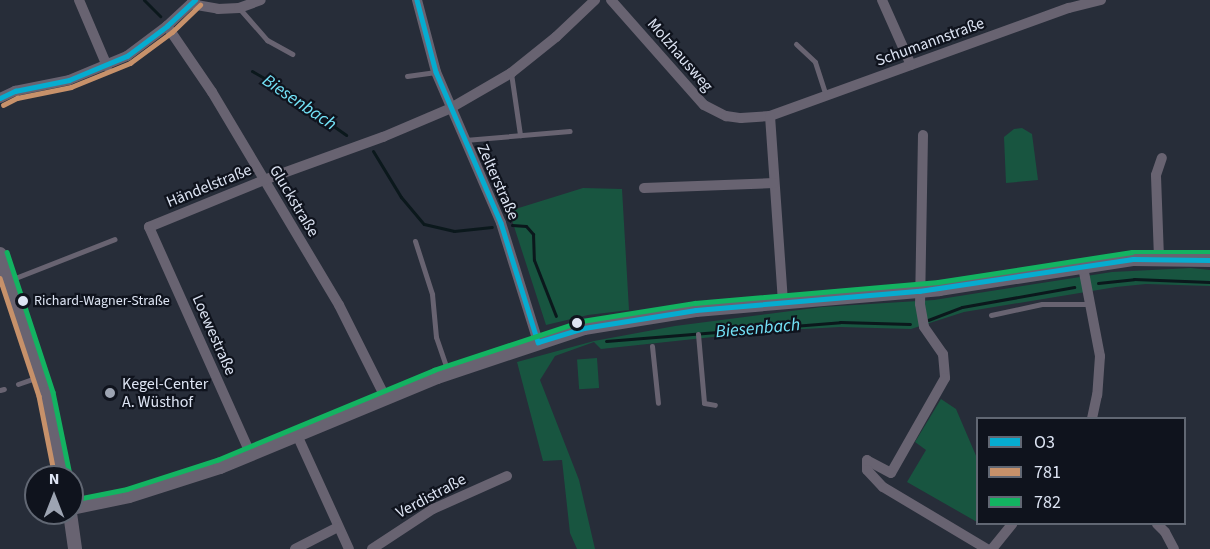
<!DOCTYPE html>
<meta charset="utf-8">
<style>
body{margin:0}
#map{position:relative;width:1210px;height:549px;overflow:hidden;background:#272d39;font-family:"Source Sans 3",sans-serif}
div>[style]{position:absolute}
.green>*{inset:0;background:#185540;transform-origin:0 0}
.stream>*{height:3px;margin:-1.5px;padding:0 1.5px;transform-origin:1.5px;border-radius:1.5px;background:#0b181c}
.service>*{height:5px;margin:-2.5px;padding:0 2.5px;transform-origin:2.5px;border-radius:2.5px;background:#686371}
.minor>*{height:10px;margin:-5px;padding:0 5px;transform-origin:5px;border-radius:5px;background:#686371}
.tertiary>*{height:14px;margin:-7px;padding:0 7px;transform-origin:7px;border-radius:7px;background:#686371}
.bus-1>*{height:4.5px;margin:-2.25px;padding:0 2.25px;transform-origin:2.25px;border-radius:2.25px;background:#06acd0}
.bus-2>*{height:4.5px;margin:-2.25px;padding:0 2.25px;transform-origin:2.25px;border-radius:2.25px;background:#c7916a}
.bus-3>*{height:4.5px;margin:-2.25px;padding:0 2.25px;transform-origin:2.25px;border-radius:2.25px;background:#13b361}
.dots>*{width:16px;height:16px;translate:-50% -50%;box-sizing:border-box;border:3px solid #0f131d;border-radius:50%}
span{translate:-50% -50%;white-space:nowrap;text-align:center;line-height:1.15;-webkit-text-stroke:4.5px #0f131d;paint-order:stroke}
.bus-label{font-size:14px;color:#dde4f3}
.left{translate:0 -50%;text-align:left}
.street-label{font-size:16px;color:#dde4f3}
.poi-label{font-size:16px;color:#dde4f3}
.water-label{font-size:18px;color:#74e4f9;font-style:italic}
.legend{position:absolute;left:976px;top:417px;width:210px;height:108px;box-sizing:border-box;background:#0f131d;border:2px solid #616773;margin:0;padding:8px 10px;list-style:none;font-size:18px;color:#dde4f3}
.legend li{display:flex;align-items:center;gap:12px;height:30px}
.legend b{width:30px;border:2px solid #616773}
.north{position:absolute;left:24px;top:465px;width:60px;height:60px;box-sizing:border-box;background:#0f131d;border:2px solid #616773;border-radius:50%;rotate:0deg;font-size:16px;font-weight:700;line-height:24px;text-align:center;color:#dde4f3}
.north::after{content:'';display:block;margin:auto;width:21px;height:27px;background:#9da4b2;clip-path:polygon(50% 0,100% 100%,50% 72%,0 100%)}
</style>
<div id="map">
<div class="green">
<div style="clip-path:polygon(1022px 128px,1032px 134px,1038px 180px,1006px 183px,1004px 137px,1014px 129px)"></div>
<div style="clip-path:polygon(583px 188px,622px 189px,629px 310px,588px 315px,546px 325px,509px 211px)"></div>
<div style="clip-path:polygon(1191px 268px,1210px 270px,1210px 286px,1146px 284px,1116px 287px,964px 312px,911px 329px,840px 327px,768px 331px,601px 349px,594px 342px,555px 356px,540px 380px,579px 480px,595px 549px,577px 549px,570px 533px,562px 460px,543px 461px,517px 362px,594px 341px,675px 326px,822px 307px,934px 300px,1112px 272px)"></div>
<div style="left:597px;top:358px;width:30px;height:20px;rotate:86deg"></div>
<div style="clip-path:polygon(941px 399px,956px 409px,977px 458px,977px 522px,907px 482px,926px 450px,915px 442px)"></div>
</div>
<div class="stream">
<div style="left:144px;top:0;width:23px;rotate:45deg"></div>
<div style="left:252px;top:71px;width:22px;rotate:30deg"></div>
<div style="left:271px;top:82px;width:92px;rotate:35.2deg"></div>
<div style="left:373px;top:151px;width:54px;rotate:58.7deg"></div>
<div style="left:401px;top:197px;width:35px;rotate:50deg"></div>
<div style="left:424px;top:224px;width:31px;rotate:13deg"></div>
<div style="left:454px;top:231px;width:38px;rotate:-6deg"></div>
<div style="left:512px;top:225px;width:14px;rotate:4deg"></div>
<div style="left:526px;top:226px;width:11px;rotate:49deg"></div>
<div style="left:533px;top:234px;width:26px;rotate:88deg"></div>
<div style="left:534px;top:260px;width:60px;rotate:68.6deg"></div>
<div style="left:1098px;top:283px;width:36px;rotate:-6deg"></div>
<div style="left:1134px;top:279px;width:76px;rotate:2.3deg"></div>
<div style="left:928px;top:320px;width:36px;rotate:-21deg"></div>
<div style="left:962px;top:307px;width:114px;rotate:-10.1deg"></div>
<div style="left:606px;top:341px;width:235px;rotate:-4.6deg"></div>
<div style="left:840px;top:322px;width:70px;rotate:1.6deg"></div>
</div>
<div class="service">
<div style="left:239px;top:8px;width:43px;rotate:48.8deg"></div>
<div style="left:267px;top:40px;width:29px;rotate:29deg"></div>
<div style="left:796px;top:44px;width:26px;rotate:43deg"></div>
<div style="left:815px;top:62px;width:36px;rotate:72deg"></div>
<div style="left:511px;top:73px;width:63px;rotate:81.7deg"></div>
<div style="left:407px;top:76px;width:29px;rotate:-8deg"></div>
<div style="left:465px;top:140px;width:105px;rotate:-4.9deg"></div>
<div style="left:415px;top:241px;width:56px;rotate:72.2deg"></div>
<div style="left:432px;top:294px;width:43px;rotate:84.7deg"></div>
<div style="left:436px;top:337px;width:36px;rotate:71deg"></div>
<div style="left:0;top:284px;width:123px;rotate:-21.4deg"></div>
<div style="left:991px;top:315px;width:52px;rotate:-12.2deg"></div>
<div style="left:1042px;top:304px;width:48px"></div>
<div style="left:698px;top:334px;width:69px;rotate:85deg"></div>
<div style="left:704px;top:403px;width:11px;rotate:10deg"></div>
<div style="left:652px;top:346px;width:57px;rotate:84deg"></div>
<div style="left:18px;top:384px;width:21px;rotate:-19deg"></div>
<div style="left:0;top:390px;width:4px;rotate:-14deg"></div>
</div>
<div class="minor">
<div style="left:79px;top:0;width:72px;rotate:67deg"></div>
<div style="left:417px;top:0;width:74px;rotate:75.2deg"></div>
<div style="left:436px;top:72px;width:164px;rotate:66.7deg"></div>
<div style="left:501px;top:223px;width:125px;rotate:72.7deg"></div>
<div style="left:611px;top:0;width:140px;rotate:48.5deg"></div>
<div style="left:704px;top:105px;width:25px;rotate:27deg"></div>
<div style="left:726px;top:116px;width:15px;rotate:8deg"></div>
<div style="left:741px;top:118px;width:29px;rotate:-4deg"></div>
<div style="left:770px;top:116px;width:318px;rotate:-19.9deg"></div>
<div style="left:1069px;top:8px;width:33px;rotate:-14deg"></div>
<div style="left:882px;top:0;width:71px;rotate:66deg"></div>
<div style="left:191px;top:4px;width:27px;rotate:10deg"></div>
<div style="left:218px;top:9px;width:21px;rotate:-3deg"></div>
<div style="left:239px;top:8px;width:23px;rotate:-20deg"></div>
<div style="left:167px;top:26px;width:80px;rotate:55.7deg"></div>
<div style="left:212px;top:92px;width:248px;rotate:59.2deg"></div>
<div style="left:339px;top:305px;width:103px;rotate:63.4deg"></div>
<div style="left:0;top:98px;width:17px;rotate:-25deg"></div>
<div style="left:15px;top:91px;width:55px;rotate:-11.5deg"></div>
<div style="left:69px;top:80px;width:63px;rotate:-22.5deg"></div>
<div style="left:127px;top:56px;width:50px;rotate:-36.9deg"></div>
<div style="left:167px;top:26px;width:38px;rotate:-43deg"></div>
<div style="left:770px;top:116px;width:187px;rotate:86deg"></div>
<div style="left:923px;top:135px;width:169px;rotate:91deg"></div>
<div style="left:920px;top:304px;width:23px;rotate:80deg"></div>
<div style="left:924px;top:327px;width:33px;rotate:55deg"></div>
<div style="left:943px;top:354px;width:24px;rotate:85deg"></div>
<div style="left:945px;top:378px;width:109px;rotate:119.6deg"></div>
<div style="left:891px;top:473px;width:27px;rotate:-152deg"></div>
<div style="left:867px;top:460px;width:10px;rotate:90deg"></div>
<div style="left:867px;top:470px;width:23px;rotate:47deg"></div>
<div style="left:883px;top:487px;width:121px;rotate:30.8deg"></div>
<div style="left:644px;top:188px;width:130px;rotate:-2.2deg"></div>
<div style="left:1159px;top:258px;width:83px;rotate:-92.1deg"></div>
<div style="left:1156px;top:175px;width:18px;rotate:-71deg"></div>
<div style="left:1083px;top:267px;width:91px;rotate:79.2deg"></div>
<div style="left:1100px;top:356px;width:39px;rotate:94deg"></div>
<div style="left:1097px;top:395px;width:24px;rotate:102deg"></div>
<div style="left:297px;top:435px;width:125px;rotate:65.5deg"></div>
<div style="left:251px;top:455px;width:250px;rotate:-114.1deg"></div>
<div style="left:149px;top:227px;width:124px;rotate:-22.2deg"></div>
<div style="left:264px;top:180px;width:127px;rotate:-19.9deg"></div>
<div style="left:383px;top:137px;width:72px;rotate:-23deg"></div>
<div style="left:449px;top:109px;width:72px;rotate:-30.1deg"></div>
<div style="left:511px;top:73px;width:58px;rotate:-38.7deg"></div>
<div style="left:556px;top:37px;width:54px;rotate:-43.5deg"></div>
<div style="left:1157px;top:524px;width:11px;rotate:45deg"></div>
<div style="left:1165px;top:532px;width:19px;rotate:62deg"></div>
<div style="left:295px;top:549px;width:48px;rotate:-27.1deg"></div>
<div style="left:372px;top:549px;width:73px;rotate:-33.3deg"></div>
<div style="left:433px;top:509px;width:81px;rotate:-24deg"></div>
<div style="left:992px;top:549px;width:32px;rotate:-51deg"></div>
</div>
<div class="tertiary">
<div style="left:0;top:254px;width:147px;rotate:71.8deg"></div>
<div style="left:46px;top:394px;width:85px;rotate:78.4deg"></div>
<div style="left:72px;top:508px;width:58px;rotate:-11.9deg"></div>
<div style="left:129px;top:496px;width:96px;rotate:-17.7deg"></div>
<div style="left:220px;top:467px;width:235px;rotate:-22.5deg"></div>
<div style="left:437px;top:377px;width:155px;rotate:-18.4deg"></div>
<div style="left:584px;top:328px;width:113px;rotate:-9.1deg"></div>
<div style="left:696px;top:310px;width:244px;rotate:-4.9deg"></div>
<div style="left:939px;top:289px;width:196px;rotate:-8.8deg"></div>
<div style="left:1133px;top:259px;width:77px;rotate:0.7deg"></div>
<div style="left:70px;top:513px;width:36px;rotate:82deg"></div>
</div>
<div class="bus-1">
<div style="left:417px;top:0;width:74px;rotate:75.2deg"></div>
<div style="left:436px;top:72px;width:164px;rotate:66.7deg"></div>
<div style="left:501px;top:223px;width:125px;rotate:72.7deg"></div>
<div style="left:0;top:98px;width:17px;rotate:-25deg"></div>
<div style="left:15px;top:91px;width:55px;rotate:-11.5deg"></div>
<div style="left:69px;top:80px;width:63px;rotate:-22.5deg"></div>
<div style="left:127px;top:56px;width:50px;rotate:-36.9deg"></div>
<div style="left:167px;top:26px;width:38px;rotate:-43deg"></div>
<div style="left:538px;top:342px;width:48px;rotate:-16.9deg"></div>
<div style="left:584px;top:328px;width:113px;rotate:-9.1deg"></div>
<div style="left:696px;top:310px;width:224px;rotate:-4.9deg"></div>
<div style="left:919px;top:291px;width:216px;rotate:-8.5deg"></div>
<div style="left:1133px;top:259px;width:77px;rotate:0.7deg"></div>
</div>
<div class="bus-2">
<div style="left:3px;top:105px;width:16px;rotate:-27deg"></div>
<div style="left:17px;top:98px;width:55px;rotate:-11.5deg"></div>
<div style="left:71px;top:87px;width:64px;rotate:-22.1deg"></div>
<div style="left:130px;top:63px;width:52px;rotate:-36.4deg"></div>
<div style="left:172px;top:32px;width:39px;rotate:-44deg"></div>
<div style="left:0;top:278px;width:124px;rotate:71.7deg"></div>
<div style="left:39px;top:396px;width:83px;rotate:78.8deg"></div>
</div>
<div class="bus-3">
<div style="left:7px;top:252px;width:147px;rotate:71.8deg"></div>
<div style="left:53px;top:392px;width:85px;rotate:78.4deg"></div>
<div style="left:72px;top:500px;width:56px;rotate:-11.3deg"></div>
<div style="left:127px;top:489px;width:95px;rotate:-17.9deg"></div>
<div style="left:217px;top:460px;width:235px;rotate:-22.5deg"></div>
<div style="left:434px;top:370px;width:156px;rotate:-18.3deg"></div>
<div style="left:582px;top:321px;width:114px;rotate:-9.1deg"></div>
<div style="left:695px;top:303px;width:244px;rotate:-4.9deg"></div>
<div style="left:938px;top:282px;width:196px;rotate:-8.8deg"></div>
<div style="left:1132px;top:252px;width:78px"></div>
</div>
<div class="dots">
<div style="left:23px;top:301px;background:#dde4f3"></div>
<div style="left:577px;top:323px;background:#dde4f3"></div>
<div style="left:110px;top:393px;background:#9da4b2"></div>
</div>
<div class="bus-label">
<span class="left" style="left:34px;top:301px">Richard-Wagner-Straße</span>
</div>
<div class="street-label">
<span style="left:930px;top:42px;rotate:-20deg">Schumannstraße</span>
<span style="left:680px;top:55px;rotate:49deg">Molzhausweg</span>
<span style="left:498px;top:182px;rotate:66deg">Zelterstraße</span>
<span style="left:209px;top:186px;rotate:-22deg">Händelstraße</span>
<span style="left:294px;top:201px;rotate:59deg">Gluckstraße</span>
<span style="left:214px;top:335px;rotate:66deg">Loewestraße</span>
<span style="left:431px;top:496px;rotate:-28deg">Verdistraße</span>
</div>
<div class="poi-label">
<span class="left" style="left:122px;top:393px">Kegel-Center<br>A. Wüsthof</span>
</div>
<div class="water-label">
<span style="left:299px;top:103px;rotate:34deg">Biesenbach</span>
<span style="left:758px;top:329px;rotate:-5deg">Biesenbach</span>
</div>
<ul class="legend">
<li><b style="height:8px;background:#06acd0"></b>O3</li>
<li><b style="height:8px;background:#c7916a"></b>781</li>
<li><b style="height:8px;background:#13b361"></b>782</li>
</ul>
<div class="north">N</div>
</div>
